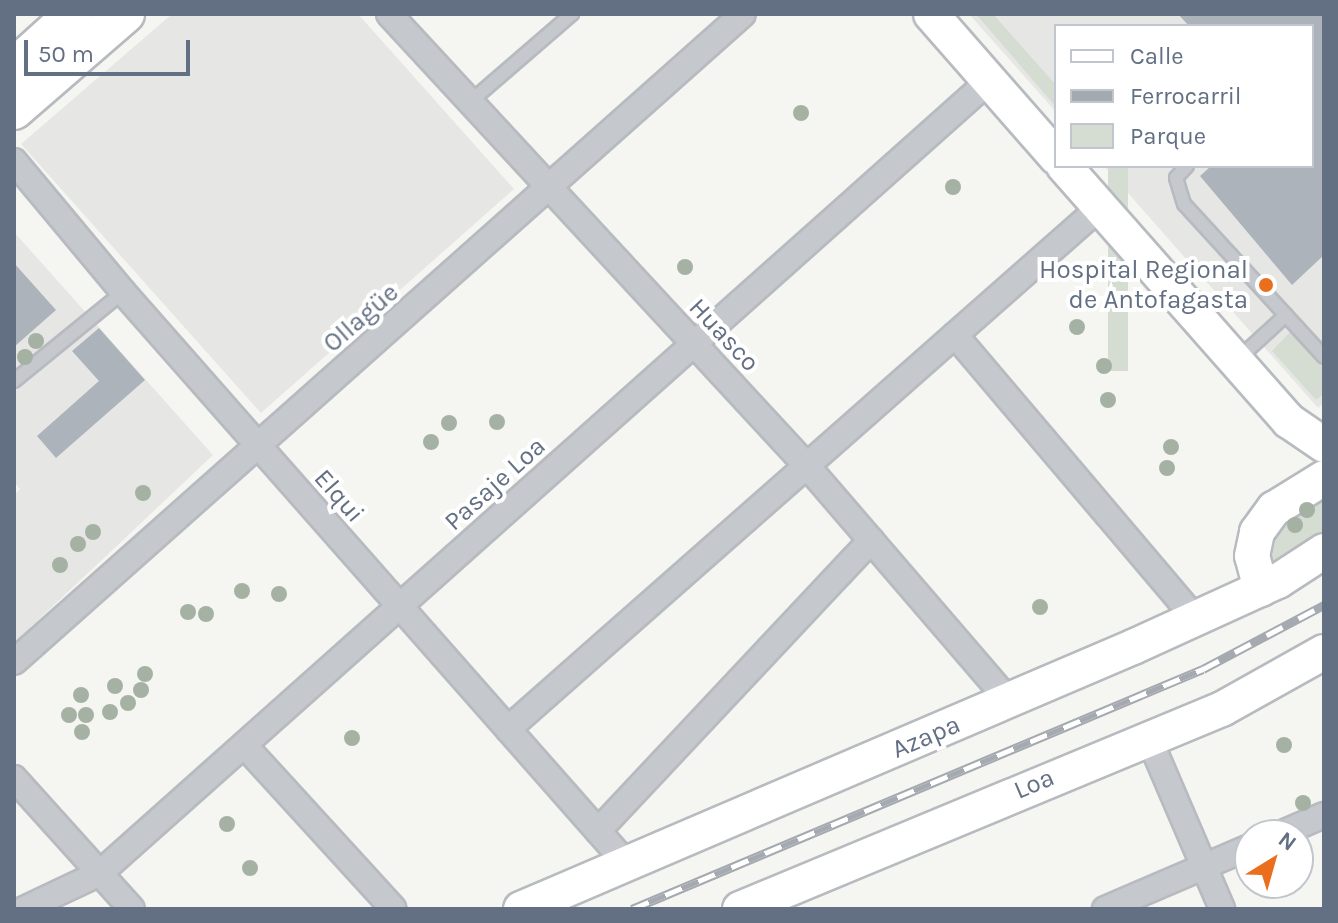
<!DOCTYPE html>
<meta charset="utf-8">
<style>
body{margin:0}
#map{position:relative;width:1338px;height:923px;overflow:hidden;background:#f5f6f2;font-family:Karla,sans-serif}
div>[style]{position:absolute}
.built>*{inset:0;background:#e6e6e5}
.green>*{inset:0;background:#d5ddd3;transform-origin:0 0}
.building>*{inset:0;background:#adb3ba}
.roads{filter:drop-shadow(2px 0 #b7bbc0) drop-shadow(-2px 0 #b7bbc0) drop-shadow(0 2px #b7bbc0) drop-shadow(0 -2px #b7bbc0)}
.lane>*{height:12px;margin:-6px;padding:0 6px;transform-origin:6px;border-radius:6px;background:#c5c8cc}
.street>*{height:24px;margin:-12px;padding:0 12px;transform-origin:12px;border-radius:12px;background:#c5c8cc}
.secondary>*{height:34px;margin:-17px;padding:0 17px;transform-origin:17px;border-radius:17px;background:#fff}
.primary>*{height:38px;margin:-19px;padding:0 19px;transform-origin:19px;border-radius:19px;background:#fff}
.rail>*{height:9px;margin-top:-4.5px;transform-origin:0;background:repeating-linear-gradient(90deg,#fff 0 18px,#a5a9b0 0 36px);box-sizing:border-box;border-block:2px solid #a5a9b0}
.trees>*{width:16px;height:16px;margin:-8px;border-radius:50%;background:#a5b2a3}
.dots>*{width:22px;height:22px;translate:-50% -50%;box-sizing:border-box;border:4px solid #fff;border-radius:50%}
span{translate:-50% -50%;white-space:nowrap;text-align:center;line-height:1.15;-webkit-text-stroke:8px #fff;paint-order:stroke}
.poi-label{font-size:26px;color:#637084}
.right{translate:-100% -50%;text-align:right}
.street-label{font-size:26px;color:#637084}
.frame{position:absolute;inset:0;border:16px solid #637084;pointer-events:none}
.legend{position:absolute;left:1054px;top:24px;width:260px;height:144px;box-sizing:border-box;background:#fff;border:2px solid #c1c6ce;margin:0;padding:10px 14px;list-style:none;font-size:24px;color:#637084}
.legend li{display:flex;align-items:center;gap:16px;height:40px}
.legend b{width:40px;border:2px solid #c1c6ce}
.north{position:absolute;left:1234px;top:819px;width:80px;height:80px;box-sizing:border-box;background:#fff;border:2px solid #c1c6ce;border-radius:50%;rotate:37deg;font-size:22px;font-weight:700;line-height:32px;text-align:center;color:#637084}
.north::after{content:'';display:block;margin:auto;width:28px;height:36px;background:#eb6e1c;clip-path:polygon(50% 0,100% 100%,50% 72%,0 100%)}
.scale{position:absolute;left:24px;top:40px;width:166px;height:36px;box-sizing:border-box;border:4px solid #637084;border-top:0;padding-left:10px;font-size:24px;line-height:28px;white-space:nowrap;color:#637084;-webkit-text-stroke:6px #fff;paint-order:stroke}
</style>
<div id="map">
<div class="built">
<div style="clip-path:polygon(172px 14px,358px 14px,514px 189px,261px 413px,21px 144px)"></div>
<div style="clip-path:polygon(969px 14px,1324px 14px,1324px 403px,1318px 408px,1104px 166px,1312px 166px,1312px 26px,1056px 26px,1056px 112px)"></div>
<div style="clip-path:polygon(14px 232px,213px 455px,14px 643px,14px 495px,20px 489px,14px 482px)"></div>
</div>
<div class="green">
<div style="clip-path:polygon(976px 14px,993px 14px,1056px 85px,1056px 107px)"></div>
<div style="left:1108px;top:166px;width:20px;height:205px"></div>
<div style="clip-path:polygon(1290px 332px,1324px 368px,1324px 394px,1316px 400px,1272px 351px)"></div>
<div style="clip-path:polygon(1324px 490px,1324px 533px,1275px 566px,1266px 558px,1264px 540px)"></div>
</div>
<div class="building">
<div style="clip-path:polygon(1178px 14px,1324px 14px,1324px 255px,1292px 285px,1200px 176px,1211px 166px,1312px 166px,1312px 26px,1189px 26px)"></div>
<div style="clip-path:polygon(14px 263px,56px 310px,14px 347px)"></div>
<div style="clip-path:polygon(99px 328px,145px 380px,56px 458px,37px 436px,99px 381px,72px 351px)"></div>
</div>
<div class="roads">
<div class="lane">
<div style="left:470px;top:102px;width:135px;rotate:-40.8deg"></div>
<div style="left:1187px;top:166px;width:16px;rotate:133deg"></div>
<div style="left:1176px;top:178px;width:27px;rotate:73deg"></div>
<div style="left:1184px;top:204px;width:207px;rotate:47.5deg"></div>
<div style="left:1238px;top:359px;width:65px;rotate:-42.5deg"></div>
<div style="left:14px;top:381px;width:141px;rotate:-39.2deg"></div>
</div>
<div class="street">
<div style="left:389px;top:14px;width:616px;rotate:47.24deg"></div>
<div style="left:807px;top:466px;width:310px;rotate:49.3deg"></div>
<div style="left:14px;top:161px;width:170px;rotate:50.2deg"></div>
<div style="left:123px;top:292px;width:762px;rotate:48.62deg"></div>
<div style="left:955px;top:335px;width:371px;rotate:49.7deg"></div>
<div style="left:14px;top:662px;width:975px;rotate:-41.63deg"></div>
<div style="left:508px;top:729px;width:788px;rotate:-41.4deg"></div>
<div style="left:1148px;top:736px;width:188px;rotate:66.8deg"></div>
<div style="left:244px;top:745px;width:222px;rotate:47.6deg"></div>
<div style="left:14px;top:778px;width:176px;rotate:48deg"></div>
<div style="left:598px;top:831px;width:399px;rotate:-46.8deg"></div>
<div style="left:1278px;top:835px;width:50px;rotate:-23.5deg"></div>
<div style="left:24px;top:909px;width:84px;rotate:-25.3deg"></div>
<div style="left:100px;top:873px;width:1192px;rotate:-41.7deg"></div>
<div style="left:1105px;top:909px;width:158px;rotate:-23.2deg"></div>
</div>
<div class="secondary">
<div style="left:931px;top:14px;width:190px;rotate:48.8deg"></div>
<div style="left:1064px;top:166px;width:340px;rotate:48.6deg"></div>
<div style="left:1289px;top:421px;width:42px;rotate:34.4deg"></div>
<div style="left:1261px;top:589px;width:34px;rotate:-105deg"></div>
<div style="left:1252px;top:556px;width:25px;rotate:-78deg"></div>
<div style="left:1257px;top:532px;width:29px;rotate:-54deg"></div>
<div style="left:1274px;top:509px;width:59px;rotate:-31.8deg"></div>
<div style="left:521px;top:909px;width:666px;rotate:-23.18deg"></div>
<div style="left:1133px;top:647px;width:159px;rotate:-24.5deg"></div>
<div style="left:1278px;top:581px;width:55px;rotate:-33.1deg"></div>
<div style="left:740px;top:909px;width:522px;rotate:-22.54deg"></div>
<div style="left:1222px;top:709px;width:117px;rotate:-29.2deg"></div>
</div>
<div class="primary">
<div style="left:14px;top:68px;width:81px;rotate:-42deg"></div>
<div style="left:14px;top:110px;width:147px;rotate:-40.9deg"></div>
</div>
</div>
<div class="rail">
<div style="left:632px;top:909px;width:619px;rotate:-22.8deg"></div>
<div style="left:1203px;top:669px;width:137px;rotate:-27.9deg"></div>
</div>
<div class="trees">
<div style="left:801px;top:113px"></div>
<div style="left:953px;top:187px"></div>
<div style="left:685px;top:267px"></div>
<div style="left:1077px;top:327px"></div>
<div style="left:36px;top:341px"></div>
<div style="left:25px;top:357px"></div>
<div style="left:1104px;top:366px"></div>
<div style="left:1108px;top:400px"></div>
<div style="left:497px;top:422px"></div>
<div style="left:449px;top:423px"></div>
<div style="left:431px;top:442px"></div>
<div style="left:1171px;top:447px"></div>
<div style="left:1167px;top:468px"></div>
<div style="left:143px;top:493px"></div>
<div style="left:1307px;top:510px"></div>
<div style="left:1295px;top:525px"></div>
<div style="left:93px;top:532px"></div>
<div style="left:78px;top:544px"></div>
<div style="left:60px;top:565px"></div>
<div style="left:242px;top:591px"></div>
<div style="left:279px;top:594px"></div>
<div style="left:1040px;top:607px"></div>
<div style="left:188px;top:612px"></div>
<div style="left:206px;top:614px"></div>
<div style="left:145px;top:674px"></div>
<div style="left:115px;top:686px"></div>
<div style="left:141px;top:690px"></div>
<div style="left:81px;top:695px"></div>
<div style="left:128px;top:703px"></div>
<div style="left:110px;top:712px"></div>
<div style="left:69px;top:715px"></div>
<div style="left:86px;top:715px"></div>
<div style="left:82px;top:732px"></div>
<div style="left:352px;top:738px"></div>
<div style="left:1284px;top:745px"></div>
<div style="left:1303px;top:803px"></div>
<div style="left:227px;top:824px"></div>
<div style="left:250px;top:868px"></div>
</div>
<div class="dots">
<div style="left:1266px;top:285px;background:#eb6e1c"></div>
</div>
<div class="poi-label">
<span class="right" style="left:1248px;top:285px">Hospital Regional<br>de Antofagasta</span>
</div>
<div class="street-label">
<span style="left:361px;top:318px;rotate:-41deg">Ollagüe</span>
<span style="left:724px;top:335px;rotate:47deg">Huasco</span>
<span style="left:495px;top:484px;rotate:-42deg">Pasaje Loa</span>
<span style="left:339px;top:496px;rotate:49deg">Elqui</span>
<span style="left:926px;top:737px;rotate:-23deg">Azapa</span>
<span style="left:1034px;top:784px;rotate:-23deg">Loa</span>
</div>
<div class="frame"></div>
<ul class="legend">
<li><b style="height:10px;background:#fff"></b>Calle</li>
<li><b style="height:10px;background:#a5a9b0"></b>Ferrocarril</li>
<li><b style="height:22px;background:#d5ddd3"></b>Parque</li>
</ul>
<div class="north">N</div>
<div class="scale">50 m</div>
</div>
